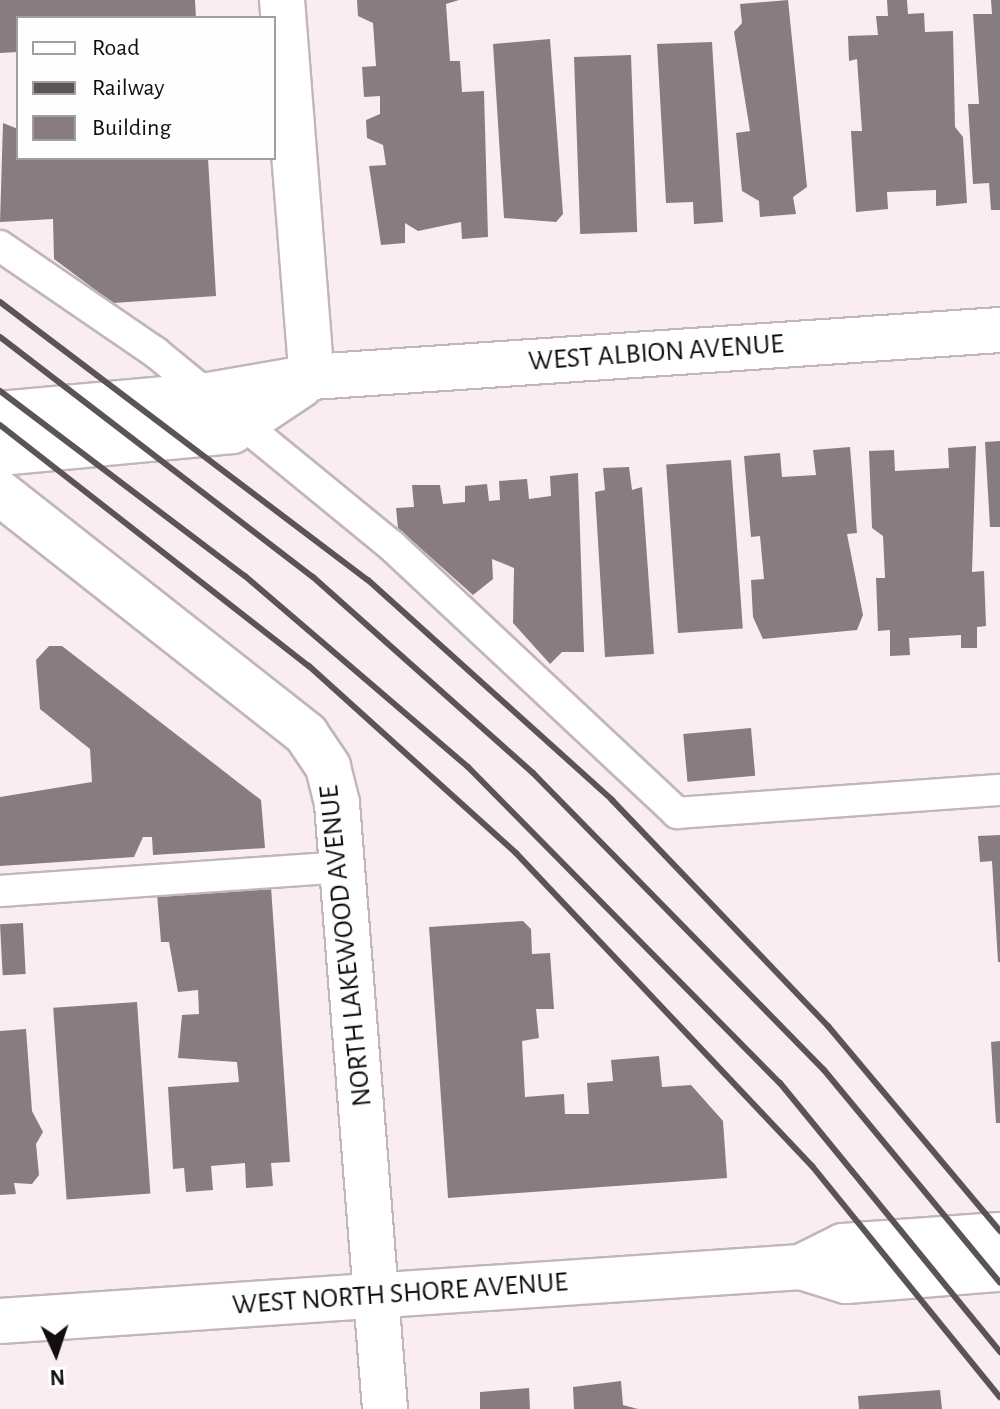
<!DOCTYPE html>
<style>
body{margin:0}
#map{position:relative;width:1000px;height:1409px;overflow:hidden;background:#f9edf1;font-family:"Alegreya Sans",sans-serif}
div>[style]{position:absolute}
.building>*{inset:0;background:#877c80;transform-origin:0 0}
.roads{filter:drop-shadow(2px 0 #c2b6ba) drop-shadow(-2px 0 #c2b6ba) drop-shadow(0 2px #c2b6ba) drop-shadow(0 -2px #c2b6ba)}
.service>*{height:30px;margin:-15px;padding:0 15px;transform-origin:15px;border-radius:15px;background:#fff}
.minor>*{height:44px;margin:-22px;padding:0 22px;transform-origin:22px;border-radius:22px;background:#fff}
.rail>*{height:6px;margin:-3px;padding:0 3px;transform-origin:3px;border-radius:3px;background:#5b5457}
span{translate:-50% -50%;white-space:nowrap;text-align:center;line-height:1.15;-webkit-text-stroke:6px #fefefe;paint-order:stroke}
.street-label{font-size:28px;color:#120e10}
.legend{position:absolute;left:16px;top:16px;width:260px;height:144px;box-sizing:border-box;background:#fefefe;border:2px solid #a09e9f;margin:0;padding:10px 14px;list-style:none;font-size:24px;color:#120e10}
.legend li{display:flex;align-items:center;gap:16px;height:40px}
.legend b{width:40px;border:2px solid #a09e9f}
.north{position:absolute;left:16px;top:1313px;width:80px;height:80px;-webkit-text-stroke:6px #fefefe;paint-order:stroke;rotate:177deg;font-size:22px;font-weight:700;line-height:32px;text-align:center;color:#120e10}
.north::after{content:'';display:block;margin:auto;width:28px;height:36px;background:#120e10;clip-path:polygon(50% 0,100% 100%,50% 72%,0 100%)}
</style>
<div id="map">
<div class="building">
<div style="clip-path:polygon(0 0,195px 0,196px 18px,18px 18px,18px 52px,0 53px)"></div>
<div style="clip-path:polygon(357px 0,459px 0,446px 4px,450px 61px,460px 61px,462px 92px,484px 91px,488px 237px,462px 239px,461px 222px,418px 231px,405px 223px,405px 243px,381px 245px,369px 166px,386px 165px,383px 145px,367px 138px,366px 120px,380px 114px,380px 96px,364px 97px,362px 67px,376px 66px,373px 23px,358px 16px)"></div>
<div style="clip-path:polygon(788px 0,807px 187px,793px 197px,796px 214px,760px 217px,759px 201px,742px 191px,736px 133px,750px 131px,734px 32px,742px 23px,740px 4px)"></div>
<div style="clip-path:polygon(887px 0,907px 0,908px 14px,924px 13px,925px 32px,953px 31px,955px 127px,963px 137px,967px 203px,936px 206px,936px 190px,887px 192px,888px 209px,856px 212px,851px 131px,862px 131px,857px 59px,849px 61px,848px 36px,878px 35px,876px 16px,888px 16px)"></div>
<div style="clip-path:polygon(991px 0,1000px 0,1000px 210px,991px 210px,989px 183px,973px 184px,968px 104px,979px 104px,973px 14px,992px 14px)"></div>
<div style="clip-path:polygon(550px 39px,563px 214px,556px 222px,504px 218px,493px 44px)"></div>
<div style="clip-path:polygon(712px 42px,723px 222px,694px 224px,693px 202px,666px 203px,657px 44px)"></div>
<div style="left:631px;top:55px;width:177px;height:57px;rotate:88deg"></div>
<div style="clip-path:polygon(3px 123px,18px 129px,18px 158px,208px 158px,216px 296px,113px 303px,54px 259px,53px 219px,0 222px)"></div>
<div style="clip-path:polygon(1000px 441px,1000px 527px,990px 527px,985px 442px)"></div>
<div style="clip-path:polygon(976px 446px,972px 572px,984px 571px,986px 626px,977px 627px,977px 648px,961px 648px,961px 635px,909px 638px,910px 655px,890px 656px,890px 630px,878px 631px,876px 578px,885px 578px,883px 536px,872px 528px,869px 451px,894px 450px,895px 471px,949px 468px,948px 448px)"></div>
<div style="clip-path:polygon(850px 447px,857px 533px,847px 534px,863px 615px,857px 630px,763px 639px,753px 617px,751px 580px,764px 579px,760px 536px,751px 537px,744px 456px,780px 453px,782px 477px,816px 475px,813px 450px)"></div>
<div style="left:731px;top:460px;width:169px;height:65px;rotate:86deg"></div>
<div style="clip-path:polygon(629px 467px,632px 490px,642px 487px,654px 654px,605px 657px,595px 492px,605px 490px,603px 468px)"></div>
<div style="clip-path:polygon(578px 473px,584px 652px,562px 652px,550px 664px,513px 623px,514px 568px,492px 559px,493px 579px,473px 595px,398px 528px,396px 508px,414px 507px,412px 485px,440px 485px,443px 504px,465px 502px,465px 486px,487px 484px,489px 501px,500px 500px,499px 481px,527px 479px,529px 499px,551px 496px,550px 476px)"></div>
<div style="clip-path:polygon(49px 646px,62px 646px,261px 800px,265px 848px,153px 855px,152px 837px,143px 837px,134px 857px,0 866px,0 797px,92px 782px,90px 749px,40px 709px,36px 660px)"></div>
<div style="left:751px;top:728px;width:48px;height:68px;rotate:85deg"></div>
<div style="clip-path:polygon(1000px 835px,1000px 962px,998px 962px,992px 861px,980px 862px,978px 836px)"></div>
<div style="clip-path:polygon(271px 887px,290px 1162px,271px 1163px,273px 1186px,246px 1188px,245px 1163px,211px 1166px,213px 1190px,186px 1192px,184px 1168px,173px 1169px,168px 1087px,239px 1082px,237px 1062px,178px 1058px,182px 1015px,199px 1014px,198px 990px,178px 992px,169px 942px,161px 942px,157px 894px)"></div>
<div style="clip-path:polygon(523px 921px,531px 929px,532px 954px,550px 953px,554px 1009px,536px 1009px,539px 1038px,522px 1041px,525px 1097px,564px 1094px,565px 1114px,589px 1114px,587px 1083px,613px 1081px,611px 1060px,659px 1056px,662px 1087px,691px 1085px,723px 1121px,727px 1178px,448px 1198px,429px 927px)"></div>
<div style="left:23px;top:923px;width:51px;height:23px;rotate:87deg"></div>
<div style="left:137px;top:1002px;width:192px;height:84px;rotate:86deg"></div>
<div style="clip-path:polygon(26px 1029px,32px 1111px,43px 1132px,36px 1144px,39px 1175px,32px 1184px,14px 1183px,16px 1194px,0 1195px,0 1031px)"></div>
<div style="clip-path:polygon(1000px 1041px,1000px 1123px,996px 1123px,991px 1042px)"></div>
<div style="clip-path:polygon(621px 1381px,623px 1405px,638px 1409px,574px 1409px,573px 1387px)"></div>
<div style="clip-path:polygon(529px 1388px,530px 1409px,480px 1409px,480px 1392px)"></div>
<div style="clip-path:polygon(940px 1390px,942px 1409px,859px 1409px,858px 1396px)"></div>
</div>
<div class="roads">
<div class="service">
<div style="left:0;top:246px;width:188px;rotate:34.4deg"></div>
<div style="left:155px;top:352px;width:306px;rotate:39.3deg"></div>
<div style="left:392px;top:546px;width:391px;rotate:43.1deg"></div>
<div style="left:677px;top:813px;width:324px;rotate:-4.1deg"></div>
<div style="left:0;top:891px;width:344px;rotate:-4deg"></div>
</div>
<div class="minor">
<div style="left:282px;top:0;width:378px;rotate:85.5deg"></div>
<div style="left:0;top:414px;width:210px;rotate:-5.2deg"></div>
<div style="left:209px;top:395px;width:105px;rotate:-9.9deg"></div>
<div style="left:312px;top:377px;width:690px;rotate:-3.91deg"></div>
<div style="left:0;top:453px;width:233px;rotate:-5.4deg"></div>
<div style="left:232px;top:431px;width:83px;rotate:-33.7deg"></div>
<div style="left:0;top:493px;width:390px;rotate:38.2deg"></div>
<div style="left:306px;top:734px;width:40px;rotate:56deg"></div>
<div style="left:328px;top:767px;width:38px;rotate:76deg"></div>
<div style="left:337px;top:804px;width:607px;rotate:85.46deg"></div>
<div style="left:801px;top:1267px;width:47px;rotate:-26.6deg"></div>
<div style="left:843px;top:1246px;width:157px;rotate:-4deg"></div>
<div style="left:0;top:1321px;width:803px;rotate:-3.86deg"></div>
<div style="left:801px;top:1267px;width:47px;rotate:17.3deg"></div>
<div style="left:846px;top:1281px;width:154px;rotate:-4.5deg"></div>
</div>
</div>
<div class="rail">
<div style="left:0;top:302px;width:461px;rotate:37.1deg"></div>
<div style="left:368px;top:580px;width:329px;rotate:42deg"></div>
<div style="left:612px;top:800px;width:313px;rotate:46.3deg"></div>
<div style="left:828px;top:1026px;width:268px;rotate:50deg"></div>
<div style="left:0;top:337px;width:394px;rotate:37.5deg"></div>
<div style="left:313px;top:577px;width:295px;rotate:41.7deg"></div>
<div style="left:533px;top:773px;width:416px;rotate:45.6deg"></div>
<div style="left:824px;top:1070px;width:276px;rotate:50.4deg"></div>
<div style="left:0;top:391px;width:307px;rotate:37.1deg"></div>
<div style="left:245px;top:576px;width:294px;rotate:40.6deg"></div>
<div style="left:468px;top:767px;width:444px;rotate:45.4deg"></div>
<div style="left:780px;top:1083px;width:348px;rotate:50.7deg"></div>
<div style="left:0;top:425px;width:392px;rotate:38deg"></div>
<div style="left:309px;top:666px;width:279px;rotate:42.1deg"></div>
<div style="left:516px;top:853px;width:431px;rotate:46.6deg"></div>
<div style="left:812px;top:1166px;width:298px;rotate:50.9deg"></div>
</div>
<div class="street-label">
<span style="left:656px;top:353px;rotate:-4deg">WEST ALBION AVENUE</span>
<span style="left:346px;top:946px;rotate:-96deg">NORTH LAKEWOOD AVENUE</span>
<span style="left:400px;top:1294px;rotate:-4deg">WEST NORTH SHORE AVENUE</span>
</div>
<ul class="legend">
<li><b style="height:10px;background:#fff"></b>Road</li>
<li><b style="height:10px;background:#5b5457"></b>Railway</li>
<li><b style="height:22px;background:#877c80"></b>Building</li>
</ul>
<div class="north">N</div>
</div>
